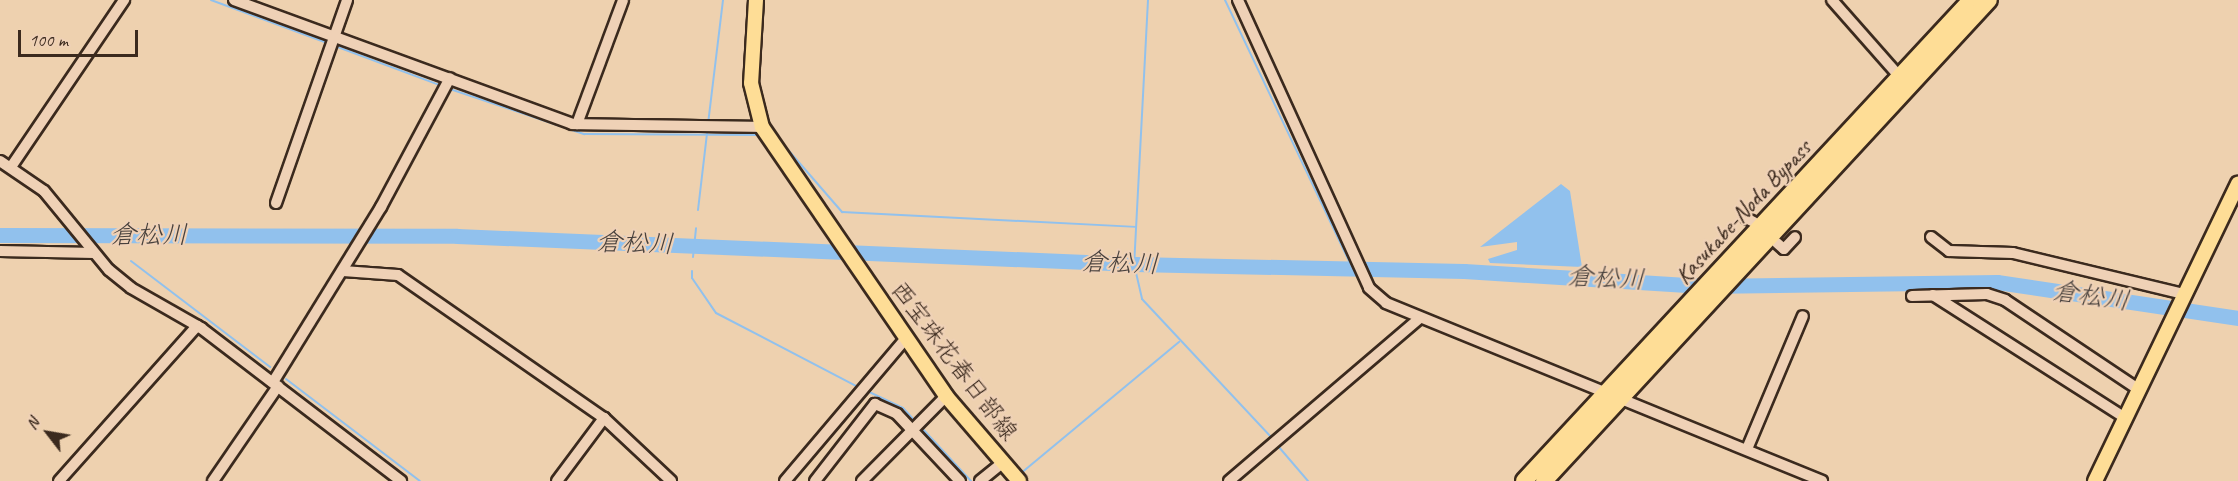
<!DOCTYPE html>
<meta charset="utf-8">
<style>
body{margin:0}
#map{position:relative;width:2238px;height:481px;overflow:hidden;background:#eed1af;font-family:Caveat,"Klee One",sans-serif}
div>[style]{position:absolute}
.water>*{inset:0;background:#91c1ed}
.stream>*{height:2px;margin:-1px;padding:0 1px;transform-origin:1px;border-radius:1px;background:#91c1ed}
.river>*{height:15px;margin:-7.5px;padding:0 7.5px;transform-origin:7.5px;border-radius:7.5px;background:#91c1ed}
.roads{filter:drop-shadow(2px 0 #3b2a1e) drop-shadow(-2px 0 #3b2a1e) drop-shadow(0 2px #3b2a1e) drop-shadow(0 -2px #3b2a1e)}
.minor>*{height:10px;margin:-5px;padding:0 5px;transform-origin:5px;border-radius:5px;background:#efd1b6}
.major>*{height:14px;margin:-7px;padding:0 7px;transform-origin:7px;border-radius:7px;background:#fedd96}
.highway>*{height:16px;margin:-8px;padding:0 8px;transform-origin:8px;border-radius:8px;background:#fedd96}
span{translate:-50% -50%;white-space:nowrap;text-align:center;line-height:1.15;-webkit-text-stroke:4.5px #efd1b6;paint-order:stroke}
.street-label{font-size:24px;color:#3b2a1e}
.water-label{font-size:26px;color:#48413d;font-style:italic}
.north{position:absolute;left:18px;top:403px;width:60px;height:60px;-webkit-text-stroke:4px #efd1b6;paint-order:stroke;rotate:301deg;font-size:16px;font-weight:700;line-height:24px;text-align:center;color:#3b2a1e}
.north::after{content:'';display:block;margin:auto;width:21px;height:27px;background:#3b2a1e;clip-path:polygon(50% 0,100% 100%,50% 72%,0 100%)}
.scale{position:absolute;left:18px;top:30px;width:120px;height:27px;box-sizing:border-box;border:3px solid #3b2a1e;border-top:0;padding-left:8px;font-size:18px;line-height:21px;white-space:nowrap;color:#3b2a1e;-webkit-text-stroke:4px #efd1b6;paint-order:stroke}
</style>
<div id="map">
<div class="water">
<div style="clip-path:polygon(1561px 184px,1570px 191px,1582px 267px,1490px 263px,1488px 259px,1517px 250px,1517px 242px,1480px 247px)"></div>
</div>
<div class="stream">
<div style="left:211px;top:0;width:124px;rotate:20.3deg"></div>
<div style="left:1148px;top:0;width:264px;rotate:93deg"></div>
<div style="left:1134px;top:264px;width:36px;rotate:77deg"></div>
<div style="left:1142px;top:299px;width:192px;rotate:46.9deg"></div>
<div style="left:1225px;top:0;width:299px;rotate:64.6deg"></div>
<div style="left:335px;top:46px;width:114px;rotate:20.5deg"></div>
<div style="left:447px;top:88px;width:145px;rotate:18.6deg"></div>
<div style="left:584px;top:134px;width:177px;rotate:0.3deg"></div>
<div style="left:708px;top:124px;width:125px;rotate:-83.1deg"></div>
<div style="left:776px;top:136px;width:101px;rotate:49deg"></div>
<div style="left:842px;top:212px;width:294px;rotate:2.9deg"></div>
<div style="left:698px;top:210px;width:78px;rotate:-83.3deg"></div>
<div style="left:693px;top:257px;width:29px;rotate:-84deg"></div>
<div style="left:131px;top:261px;width:175px;rotate:37.3deg"></div>
<div style="left:692px;top:271px;width:7px;rotate:90deg"></div>
<div style="left:692px;top:278px;width:42px;rotate:55.6deg"></div>
<div style="left:716px;top:313px;width:162px;rotate:27.5deg"></div>
<div style="left:286px;top:379px;width:168px;rotate:37.3deg"></div>
<div style="left:865px;top:390px;width:42px;rotate:25.3deg"></div>
<div style="left:903px;top:408px;width:19px;rotate:47deg"></div>
<div style="left:920px;top:426px;width:75px;rotate:47.2deg"></div>
<div style="left:1278px;top:446px;width:46px;rotate:49.4deg"></div>
<div style="left:1020px;top:474px;width:207px;rotate:-39.7deg"></div>
</div>
<div class="river">
<div style="left:0;top:235px;width:457px;rotate:0.1deg"></div>
<div style="left:457px;top:236px;width:678px;rotate:2.37deg"></div>
<div style="left:1134px;top:264px;width:330px;rotate:1.2deg"></div>
<div style="left:1464px;top:271px;width:239px;rotate:3.6deg"></div>
<div style="left:1703px;top:286px;width:294px;rotate:-0.8deg"></div>
<div style="left:1997px;top:282px;width:244px;rotate:8.5deg"></div>
</div>
<div class="roads">
<div class="minor">
<div style="left:234px;top:0;width:360px;rotate:20.1deg"></div>
<div style="left:572px;top:124px;width:190px;rotate:0.9deg"></div>
<div style="left:1238px;top:0;width:316px;rotate:65.5deg"></div>
<div style="left:1369px;top:288px;width:23px;rotate:41deg"></div>
<div style="left:1386px;top:303px;width:471px;rotate:22.2deg"></div>
<div style="left:1832px;top:0;width:101px;rotate:48.6deg"></div>
<div style="left:577px;top:124px;width:132px;rotate:-69.6deg"></div>
<div style="left:0;top:161px;width:53px;rotate:34.3deg"></div>
<div style="left:44px;top:191px;width:102px;rotate:50.6deg"></div>
<div style="left:109px;top:270px;width:28px;rotate:39deg"></div>
<div style="left:131px;top:288px;width:81px;rotate:29.7deg"></div>
<div style="left:201px;top:328px;width:252px;rotate:37.4deg"></div>
<div style="left:11px;top:167px;width:202px;rotate:-55.9deg"></div>
<div style="left:276px;top:203px;width:215px;rotate:-70.7deg"></div>
<div style="left:1746px;top:218px;width:9px;rotate:27deg"></div>
<div style="left:1931px;top:237px;width:23px;rotate:38deg"></div>
<div style="left:1949px;top:251px;width:64px;rotate:1.8deg"></div>
<div style="left:2013px;top:253px;width:176px;rotate:13.5deg"></div>
<div style="left:1777px;top:243px;width:9px;rotate:41deg"></div>
<div style="left:1784px;top:249px;width:16px;rotate:-47deg"></div>
<div style="left:0;top:251px;width:94px;rotate:1.2deg"></div>
<div style="left:343px;top:271px;width:55px;rotate:4.2deg"></div>
<div style="left:398px;top:275px;width:251px;rotate:34.8deg"></div>
<div style="left:604px;top:418px;width:92px;rotate:43.2deg"></div>
<div style="left:1933px;top:295px;width:228px;rotate:32.6deg"></div>
<div style="left:1912px;top:296px;width:75px;rotate:-1.5deg"></div>
<div style="left:1987px;top:294px;width:19px;rotate:18deg"></div>
<div style="left:2005px;top:300px;width:160px;rotate:33.8deg"></div>
<div style="left:273px;top:382px;width:206px;rotate:-58.3deg"></div>
<div style="left:381px;top:207px;width:146px;rotate:-61.9deg"></div>
<div style="left:1747px;top:449px;width:144px;rotate:-67.2deg"></div>
<div style="left:59px;top:481px;width:208px;rotate:-48.3deg"></div>
<div style="left:213px;top:481px;width:115px;rotate:-55.6deg"></div>
<div style="left:557px;top:481px;width:79px;rotate:-53.3deg"></div>
<div style="left:785px;top:481px;width:189px;rotate:-49.7deg"></div>
<div style="left:815px;top:481px;width:98px;rotate:-52.1deg"></div>
<div style="left:875px;top:404px;width:24px;rotate:24deg"></div>
<div style="left:897px;top:414px;width:92px;rotate:46.8deg"></div>
<div style="left:862px;top:481px;width:120px;rotate:-45.3deg"></div>
<div style="left:980px;top:481px;width:28px;rotate:-39deg"></div>
<div style="left:1229px;top:481px;width:251px;rotate:-40.5deg"></div>
</div>
<div class="major">
<div style="left:756px;top:0;width:83px;rotate:93.4deg"></div>
<div style="left:751px;top:83px;width:45px;rotate:76deg"></div>
<div style="left:762px;top:127px;width:326px;rotate:55.6deg"></div>
<div style="left:946px;top:396px;width:112px;rotate:49.3deg"></div>
<div style="left:2095px;top:481px;width:330px;rotate:-64.3deg"></div>
</div>
<div class="highway">
<div style="left:1524px;top:481px;width:657px;rotate:-47.1deg"></div>
<div style="left:1544px;top:481px;width:655px;rotate:-47.23deg"></div>
</div>
</div>
<div class="street-label">
<span style="left:1743px;top:212px;rotate:-47deg">Kasukabe-Noda Bypass</span>
<span style="left:954px;top:361px;rotate:53deg">西宝珠花春日部線</span>
</div>
<div class="water-label">
<span style="left:149px;top:235px">倉松川</span>
<span style="left:635px;top:243px;rotate:2deg">倉松川</span>
<span style="left:1120px;top:263px;rotate:2deg">倉松川</span>
<span style="left:1606px;top:278px;rotate:3deg">倉松川</span>
<span style="left:2091px;top:296px;rotate:8deg">倉松川</span>
</div>
<div class="north">N</div>
<div class="scale">100 m</div>
</div>
